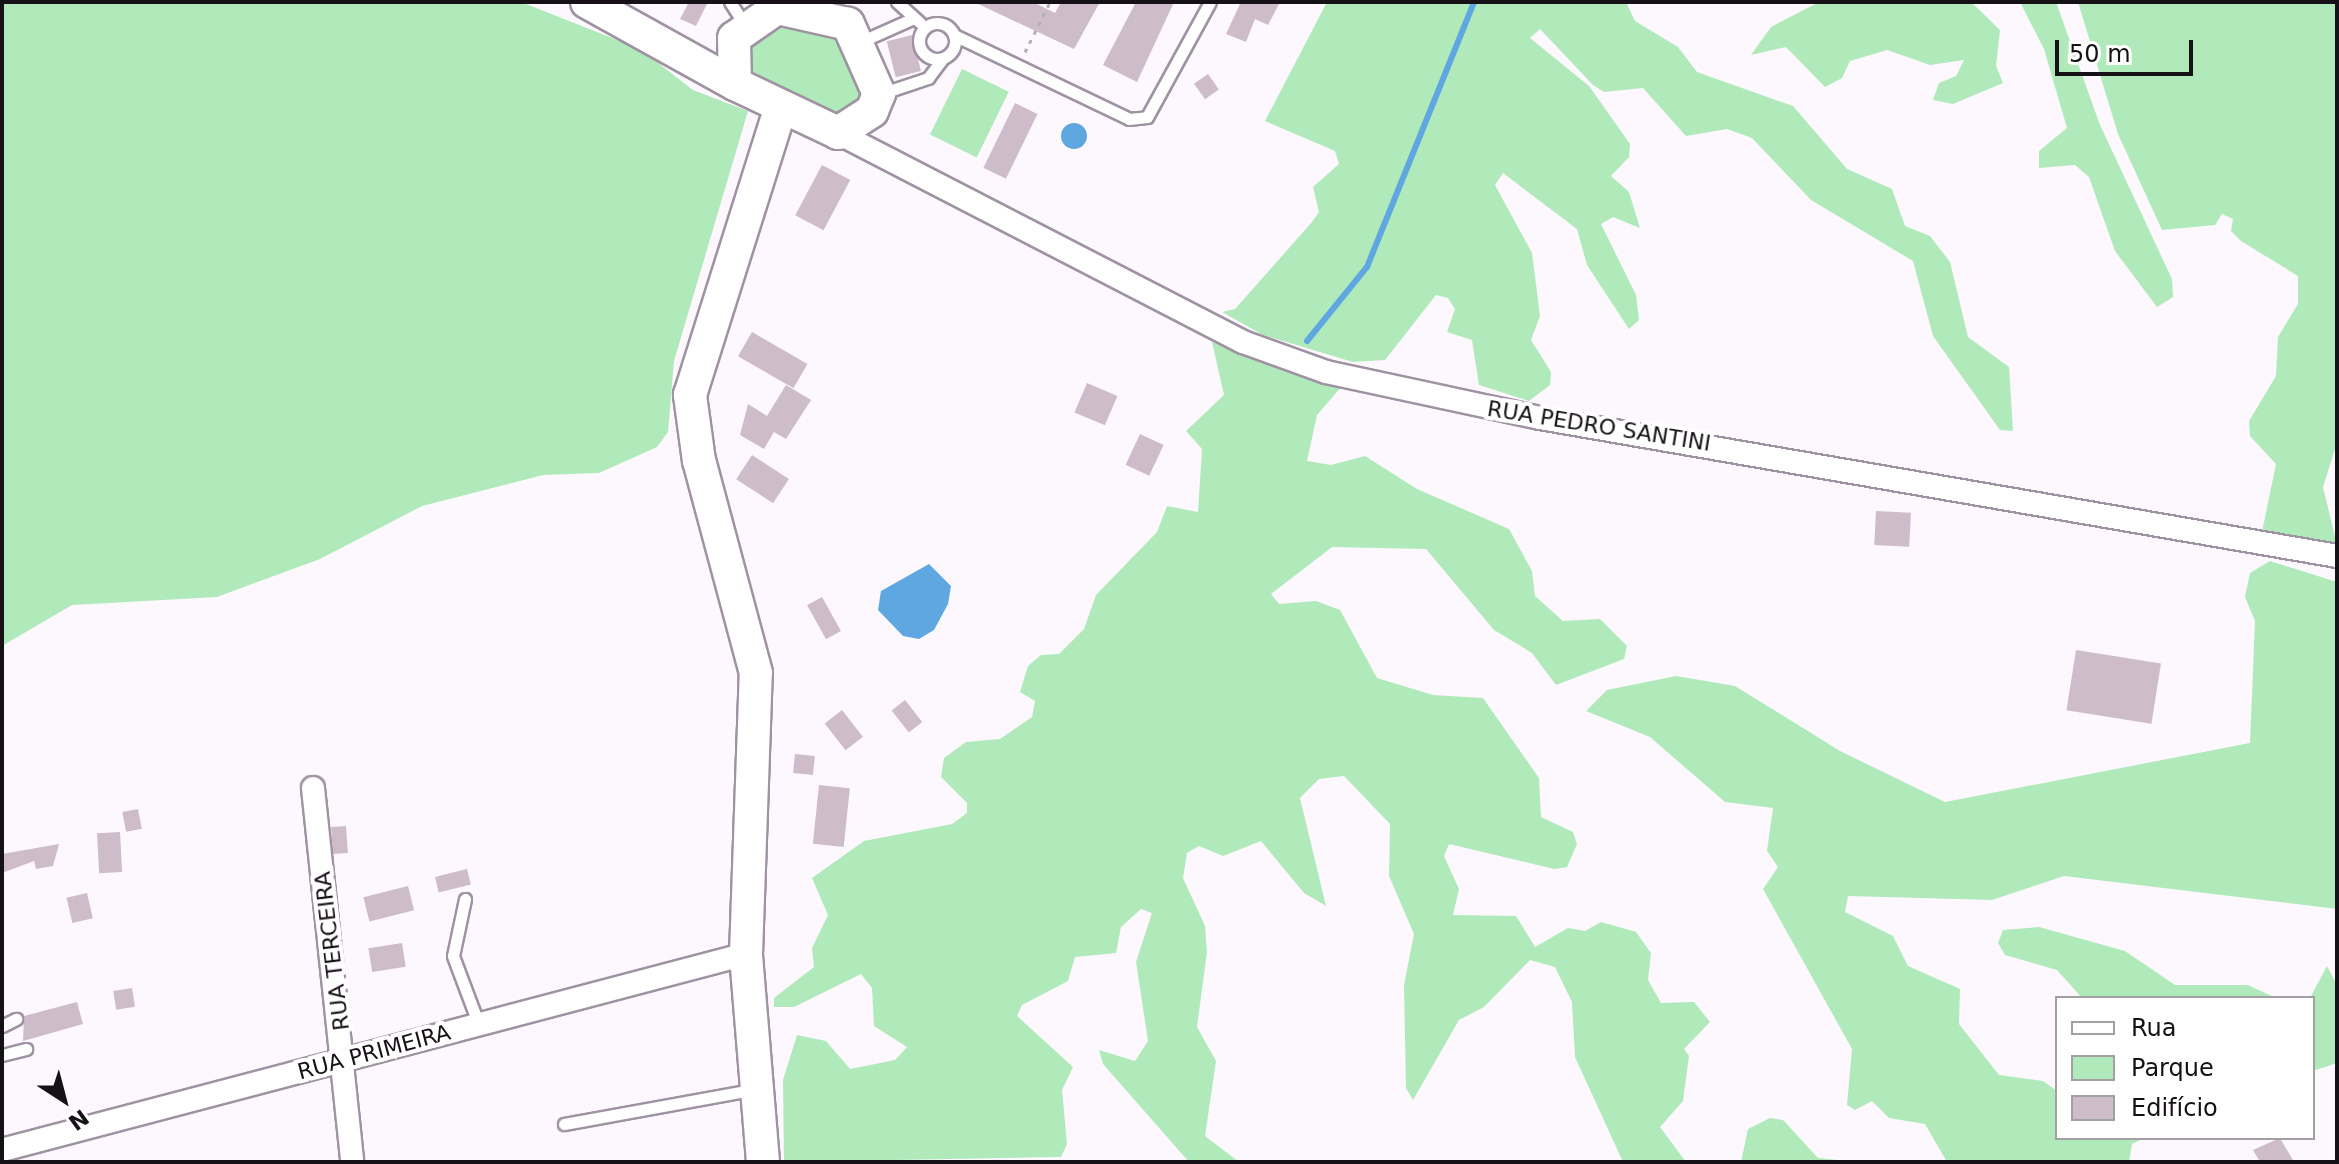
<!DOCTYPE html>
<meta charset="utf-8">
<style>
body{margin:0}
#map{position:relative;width:2339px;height:1164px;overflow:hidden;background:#fdf7fe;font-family:"DejaVu Sans",sans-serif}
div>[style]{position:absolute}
.green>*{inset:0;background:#b0eaba;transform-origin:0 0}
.water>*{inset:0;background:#5fa7e1}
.round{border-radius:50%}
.stream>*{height:6px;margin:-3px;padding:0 3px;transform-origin:3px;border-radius:3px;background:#5fa7e1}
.building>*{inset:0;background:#cfbccb;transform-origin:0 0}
.path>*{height:3px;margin-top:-1.5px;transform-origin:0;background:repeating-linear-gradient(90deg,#b4aeb5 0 4px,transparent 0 10px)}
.roads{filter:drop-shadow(2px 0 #9f92a3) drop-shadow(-2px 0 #9f92a3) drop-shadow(0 2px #9f92a3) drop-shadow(0 -2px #9f92a3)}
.lane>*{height:11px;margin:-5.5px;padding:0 5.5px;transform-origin:5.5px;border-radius:5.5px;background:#fff}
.lane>.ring{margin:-5.5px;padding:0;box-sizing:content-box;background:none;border:11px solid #fff;border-radius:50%}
.street>*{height:22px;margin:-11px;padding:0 11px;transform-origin:11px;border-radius:11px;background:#fff}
.secondary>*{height:32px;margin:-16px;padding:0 16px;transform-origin:16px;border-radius:16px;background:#fff}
span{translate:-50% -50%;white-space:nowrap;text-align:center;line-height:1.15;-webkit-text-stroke:8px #fff;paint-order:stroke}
.street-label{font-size:22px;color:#161117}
.frame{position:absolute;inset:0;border:4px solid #161117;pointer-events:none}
.legend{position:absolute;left:2055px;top:996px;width:260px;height:144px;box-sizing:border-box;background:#fff;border:2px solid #a2a0a2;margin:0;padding:10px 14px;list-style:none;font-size:24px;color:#161117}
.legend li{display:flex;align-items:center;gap:16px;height:40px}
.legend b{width:40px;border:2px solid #a2a0a2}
.north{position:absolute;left:24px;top:1060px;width:80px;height:80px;-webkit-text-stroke:6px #fff;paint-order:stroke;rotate:144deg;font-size:22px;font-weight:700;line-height:32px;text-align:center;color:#161117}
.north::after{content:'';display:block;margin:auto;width:28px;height:36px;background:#161117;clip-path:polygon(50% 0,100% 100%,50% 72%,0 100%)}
.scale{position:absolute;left:2055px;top:40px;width:138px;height:36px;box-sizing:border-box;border:4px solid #161117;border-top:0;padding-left:10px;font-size:24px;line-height:28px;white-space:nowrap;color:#161117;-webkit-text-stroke:6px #fff;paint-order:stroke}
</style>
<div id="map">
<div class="green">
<div style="clip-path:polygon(2px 2px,521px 2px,640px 49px,693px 90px,748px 111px,674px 361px,668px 432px,657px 447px,599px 473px,543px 475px,422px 506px,320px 559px,217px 597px,72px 605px,2px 646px)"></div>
<div style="clip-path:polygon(1327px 2px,1626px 2px,1635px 21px,1678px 47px,1697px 72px,1793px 106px,1847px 169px,1892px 189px,1905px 226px,1930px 236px,1950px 262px,1968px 337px,2009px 367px,2013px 431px,2000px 430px,1933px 336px,1913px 261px,1811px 200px,1752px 138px,1727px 129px,1686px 136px,1643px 88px,1604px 92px,1593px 85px,1540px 29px,1530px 38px,1589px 86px,1630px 144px,1629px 157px,1611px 176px,1629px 192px,1640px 228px,1613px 217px,1601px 224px,1636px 295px,1639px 320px,1629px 329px,1587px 265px,1577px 229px,1503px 173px,1495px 185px,1532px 253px,1540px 316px,1531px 340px,1551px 372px,1550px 385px,1529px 401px,1479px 385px,1472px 340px,1447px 332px,1455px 309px,1448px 298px,1436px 295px,1385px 360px,1353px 362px,1263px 335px,1222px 312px,1235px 309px,1312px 222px,1319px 212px,1313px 187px,1339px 164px,1335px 151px,1265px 121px)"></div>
<div style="clip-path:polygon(1819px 2px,1971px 2px,2000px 30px,1996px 66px,2003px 83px,1953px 104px,1933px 100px,1939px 83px,1956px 76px,1964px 60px,1930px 65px,1887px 50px,1850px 61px,1842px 78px,1825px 87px,1786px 47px,1751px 55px,1771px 27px)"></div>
<div style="clip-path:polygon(2020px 2px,2056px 2px,2100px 125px,2172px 279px,2173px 297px,2157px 307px,2115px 251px,2089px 177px,2075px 165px,2039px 168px,2039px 151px,2067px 128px,2044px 49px)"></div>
<div style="clip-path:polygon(2078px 2px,2337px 2px,2337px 443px,2323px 487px,2337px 545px,2262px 532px,2276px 464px,2250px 436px,2249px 421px,2276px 376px,2278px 337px,2298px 304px,2298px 276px,2241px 241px,2231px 231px,2233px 219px,2222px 214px,2215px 225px,2162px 230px,2118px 134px)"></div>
<div style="clip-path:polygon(780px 23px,839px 31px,868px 94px,844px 119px,753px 73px,748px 45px)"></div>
<div style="left:962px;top:69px;width:52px;height:73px;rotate:26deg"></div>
<div style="clip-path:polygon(1212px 342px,1342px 386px,1317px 415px,1307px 461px,1331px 465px,1365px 456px,1417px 489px,1509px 529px,1532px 571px,1535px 596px,1563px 621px,1600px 619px,1627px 646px,1624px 659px,1556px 685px,1532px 653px,1494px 630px,1426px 549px,1332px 547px,1271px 594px,1279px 604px,1316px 601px,1340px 610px,1377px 678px,1433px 695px,1483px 698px,1539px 778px,1541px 817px,1573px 832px,1577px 844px,1567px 867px,1554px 869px,1449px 844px,1444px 856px,1459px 889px,1453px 915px,1516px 916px,1535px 947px,1568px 928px,1585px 931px,1601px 922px,1636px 932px,1651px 953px,1648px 980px,1661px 1003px,1694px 1002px,1710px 1022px,1684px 1049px,1689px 1056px,1683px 1101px,1660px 1127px,1686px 1162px,1623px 1162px,1575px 1057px,1572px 1002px,1555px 967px,1530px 960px,1484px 1007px,1459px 1020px,1413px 1100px,1406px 1088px,1404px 985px,1414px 934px,1389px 876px,1390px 824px,1344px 776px,1319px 779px,1300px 798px,1326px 906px,1304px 893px,1261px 841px,1223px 856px,1199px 846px,1187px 853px,1183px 878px,1205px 926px,1207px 952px,1197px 1027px,1216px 1061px,1205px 1136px,1239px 1162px,1189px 1162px,1103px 1064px,1099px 1050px,1135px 1061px,1148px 1041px,1136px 962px,1152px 913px,1141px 909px,1121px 927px,1116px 953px,1075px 957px,1068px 981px,1022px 1005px,1017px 1016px,1073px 1067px,1062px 1090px,1067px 1144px,1061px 1157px,784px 1162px,783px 1080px,797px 1035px,826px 1041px,850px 1069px,895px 1060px,907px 1047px,874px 1026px,872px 988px,861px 974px,794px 1007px,774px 1007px,774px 998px,814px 967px,812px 948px,828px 915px,812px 878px,864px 841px,952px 824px,967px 813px,967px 803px,941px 777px,944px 758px,966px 742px,1000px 739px,1032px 717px,1035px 701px,1020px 692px,1028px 666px,1041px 655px,1059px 654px,1084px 629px,1096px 595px,1157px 532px,1167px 506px,1198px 512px,1202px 449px,1186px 431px,1224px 395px)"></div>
<div style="clip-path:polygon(2270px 561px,2337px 582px,2337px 909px,2064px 876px,1992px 900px,1848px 896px,1845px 912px,1893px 936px,1908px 966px,1960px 989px,1959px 1024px,1999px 1075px,2043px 1081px,2057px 1091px,2057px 1138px,2144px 1138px,2132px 1144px,2129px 1162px,1947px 1162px,1925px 1124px,1889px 1118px,1872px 1101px,1855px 1110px,1847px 1105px,1852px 1049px,1763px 889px,1778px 867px,1767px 851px,1773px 808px,1725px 802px,1650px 737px,1586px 711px,1607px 690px,1676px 676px,1735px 686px,1840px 751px,1945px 802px,2250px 743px,2255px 621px,2245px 597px,2250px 573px)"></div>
<div style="clip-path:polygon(2039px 927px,2125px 951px,2175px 985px,2248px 985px,2276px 998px,2082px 998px,2057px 970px,2005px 955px,1998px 943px,2003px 930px)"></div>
<div style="clip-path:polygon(2327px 966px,2337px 985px,2337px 1063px,2313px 1071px,2310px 998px)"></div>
<div style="clip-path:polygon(1770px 1118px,1783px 1120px,1818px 1158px,1857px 1162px,1741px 1162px,1748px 1129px)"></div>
</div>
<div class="water">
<div class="round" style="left:1061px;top:123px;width:26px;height:26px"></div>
<div style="clip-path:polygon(929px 564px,951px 586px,948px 604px,934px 630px,919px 639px,903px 636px,878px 610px,881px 591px)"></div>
</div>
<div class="stream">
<div style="left:1307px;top:341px;width:95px;rotate:-51deg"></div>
<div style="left:1367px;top:267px;width:286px;rotate:-68deg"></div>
</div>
<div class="building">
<div style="clip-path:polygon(689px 2px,708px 2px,696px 26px,680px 19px)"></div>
<div style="clip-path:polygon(974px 2px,1033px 2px,1055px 13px,1061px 2px,1100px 2px,1074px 49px)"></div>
<div style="clip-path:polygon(1136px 2px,1174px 2px,1137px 82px,1103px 65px)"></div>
<div style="clip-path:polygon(1241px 2px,1280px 2px,1268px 25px,1255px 19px,1246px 42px,1226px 34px)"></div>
<div style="left:912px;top:35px;width:37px;height:26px;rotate:76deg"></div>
<div style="left:1208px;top:74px;width:19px;height:17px;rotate:55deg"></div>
<div style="left:1015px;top:103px;width:25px;height:72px;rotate:26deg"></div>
<div style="left:822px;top:165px;width:32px;height:57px;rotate:28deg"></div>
<div style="left:752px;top:332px;width:64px;height:28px;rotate:30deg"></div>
<div style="left:1087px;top:383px;width:33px;height:32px;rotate:23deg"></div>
<div style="clip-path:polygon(786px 385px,811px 400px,786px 439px,774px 432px,764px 449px,740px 435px,748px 404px,767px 416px)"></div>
<div style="left:1140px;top:434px;width:26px;height:34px;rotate:25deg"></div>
<div style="left:752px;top:455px;width:44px;height:29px;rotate:33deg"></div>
<div style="left:1876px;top:511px;width:35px;height:34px;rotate:3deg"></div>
<div style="left:822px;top:597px;width:39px;height:17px;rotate:61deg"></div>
<div style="left:2076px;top:650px;width:86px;height:61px;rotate:9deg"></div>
<div style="left:905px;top:700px;width:28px;height:17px;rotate:52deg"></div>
<div style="left:842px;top:710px;width:34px;height:22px;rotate:52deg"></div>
<div style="left:795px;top:754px;width:20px;height:19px;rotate:6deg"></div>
<div style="left:819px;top:785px;width:31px;height:59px;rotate:6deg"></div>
<div style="left:138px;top:809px;width:20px;height:16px;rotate:79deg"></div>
<div style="left:346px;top:826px;width:27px;height:15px;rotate:86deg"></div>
<div style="left:120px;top:832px;width:40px;height:23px;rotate:87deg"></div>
<div style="clip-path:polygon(59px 844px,53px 866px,36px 869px,34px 861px,2px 873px,2px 854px)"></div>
<div style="left:467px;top:869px;width:16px;height:33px;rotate:76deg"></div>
<div style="left:408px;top:886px;width:25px;height:46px;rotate:76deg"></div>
<div style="left:87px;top:893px;width:26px;height:21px;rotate:77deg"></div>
<div style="left:402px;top:943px;width:24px;height:34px;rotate:81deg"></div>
<div style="left:132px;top:988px;width:19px;height:19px;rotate:81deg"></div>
<div style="clip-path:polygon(77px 1002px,83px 1024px,23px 1041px,24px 1016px)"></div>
<div style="clip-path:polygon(2280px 1138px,2294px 1162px,2260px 1162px,2253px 1150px)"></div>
</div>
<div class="path">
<div style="left:1025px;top:52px;width:56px;rotate:-63.4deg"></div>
</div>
<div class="roads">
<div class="lane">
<div style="left:730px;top:2px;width:27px;rotate:57deg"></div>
<div style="left:897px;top:2px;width:31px;rotate:42deg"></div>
<div class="ring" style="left:919px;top:23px;width:25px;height:25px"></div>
<div style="left:954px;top:35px;width:194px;rotate:25.6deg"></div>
<div style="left:1129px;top:119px;width:18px;rotate:-6deg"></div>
<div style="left:1147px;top:117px;width:131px;rotate:-61.3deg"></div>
<div style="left:860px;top:42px;width:59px;rotate:-24deg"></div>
<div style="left:880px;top:94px;width:51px;rotate:-18.4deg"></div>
<div style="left:928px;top:78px;width:25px;rotate:-53deg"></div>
<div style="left:465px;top:899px;width:58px;rotate:101.9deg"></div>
<div style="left:453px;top:956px;width:74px;rotate:69.4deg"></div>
<div style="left:2px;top:1026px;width:16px;rotate:-27deg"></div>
<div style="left:2px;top:1055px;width:25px;rotate:-14deg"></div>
<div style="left:564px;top:1124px;width:195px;rotate:-10.3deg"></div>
</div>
<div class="street">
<div style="left:838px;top:133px;width:456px;rotate:27.3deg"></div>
<div style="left:1243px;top:342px;width:88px;rotate:19.9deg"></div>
<div style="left:1326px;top:372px;width:219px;rotate:12.1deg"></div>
<div style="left:1540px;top:418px;width:809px;rotate:9.82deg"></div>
<div style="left:313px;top:788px;width:376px;rotate:84deg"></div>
<div style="left:2px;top:1150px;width:769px;rotate:-14.76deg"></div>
</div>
<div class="secondary">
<div style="left:587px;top:2px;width:169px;rotate:29deg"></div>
<div style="left:735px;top:84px;width:114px;rotate:25.4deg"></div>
<div style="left:838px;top:133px;width:40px;rotate:-32.9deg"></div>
<div style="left:872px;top:111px;width:18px;rotate:-68deg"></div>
<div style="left:879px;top:94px;width:77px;rotate:-113.9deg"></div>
<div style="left:848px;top:24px;width:73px;rotate:-167.3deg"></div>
<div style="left:777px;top:8px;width:52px;rotate:145.1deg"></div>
<div style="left:734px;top:38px;width:46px;rotate:88.8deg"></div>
<div style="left:763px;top:1162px;width:209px;rotate:-94.7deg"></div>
<div style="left:746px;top:954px;width:281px;rotate:-88deg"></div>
<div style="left:756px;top:673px;width:220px;rotate:-105deg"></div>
<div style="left:699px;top:461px;width:67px;rotate:-97.8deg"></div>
<div style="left:690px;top:395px;width:302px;rotate:-72.5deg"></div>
</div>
</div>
<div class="street-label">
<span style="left:1599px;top:426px;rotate:9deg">RUA PEDRO SANTINI</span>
<span style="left:332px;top:951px;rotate:-97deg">RUA TERCEIRA</span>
<span style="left:374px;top:1052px;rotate:-15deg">RUA PRIMEIRA</span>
</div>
<div class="frame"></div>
<ul class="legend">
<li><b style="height:10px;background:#fff"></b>Rua</li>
<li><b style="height:22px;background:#b0eaba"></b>Parque</li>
<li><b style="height:22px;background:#cfbccb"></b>Edifício</li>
</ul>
<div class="north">N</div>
<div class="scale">50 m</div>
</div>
